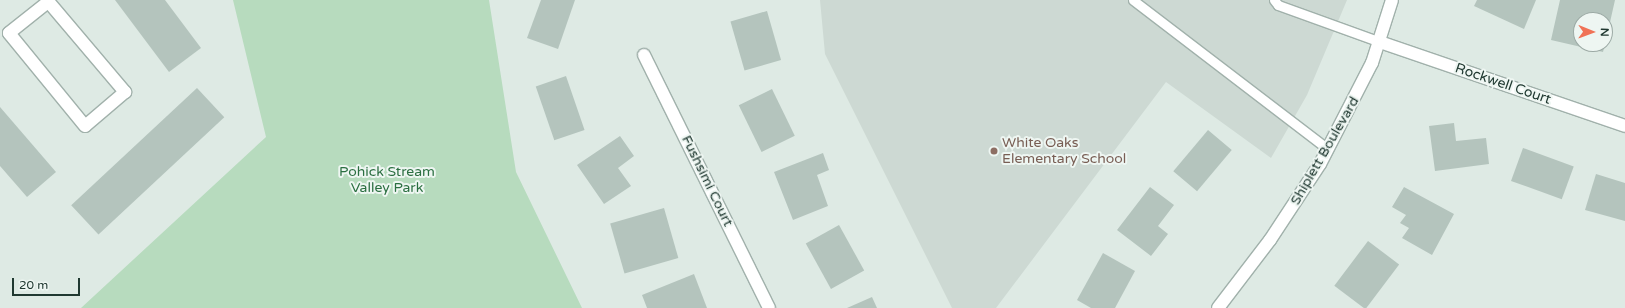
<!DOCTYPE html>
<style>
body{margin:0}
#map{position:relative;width:1625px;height:308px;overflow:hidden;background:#deeae4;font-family:"Varela Round",sans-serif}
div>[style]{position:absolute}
.built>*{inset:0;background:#cdd9d3}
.green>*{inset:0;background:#b7dbbe}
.building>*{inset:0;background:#b4c4bd;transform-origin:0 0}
.roads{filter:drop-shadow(1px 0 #a1b1ab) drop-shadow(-1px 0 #a1b1ab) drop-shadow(0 1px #a1b1ab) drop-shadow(0 -1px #a1b1ab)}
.lane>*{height:9px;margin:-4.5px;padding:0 4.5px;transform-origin:4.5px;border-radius:4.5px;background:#fff}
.street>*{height:12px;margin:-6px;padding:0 6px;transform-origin:6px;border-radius:6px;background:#fff}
.secondary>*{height:12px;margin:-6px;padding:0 6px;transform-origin:6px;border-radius:6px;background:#fff}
.dots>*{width:11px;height:11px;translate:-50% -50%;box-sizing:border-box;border:2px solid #eef6f2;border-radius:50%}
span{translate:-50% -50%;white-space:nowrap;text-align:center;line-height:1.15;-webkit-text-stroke:4px #eef6f2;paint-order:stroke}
.street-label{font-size:14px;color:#203931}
.education-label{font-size:14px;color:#785e54}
.left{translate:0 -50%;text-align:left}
.park-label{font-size:14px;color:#2b6f41}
.north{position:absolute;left:1573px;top:12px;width:40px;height:40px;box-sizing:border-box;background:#eef6f2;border:1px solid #9caaa5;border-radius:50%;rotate:91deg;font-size:11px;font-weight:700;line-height:16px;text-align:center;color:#203931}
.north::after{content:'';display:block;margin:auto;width:14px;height:18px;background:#f07256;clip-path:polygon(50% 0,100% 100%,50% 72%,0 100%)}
.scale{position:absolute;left:12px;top:278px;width:68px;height:18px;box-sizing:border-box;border:2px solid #203931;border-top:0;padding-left:5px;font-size:12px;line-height:14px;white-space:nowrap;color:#203931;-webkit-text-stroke:3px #eef6f2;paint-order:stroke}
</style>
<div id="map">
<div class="built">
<div style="clip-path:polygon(820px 0,1347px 0,1307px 95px,1271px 158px,1166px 82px,996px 308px,952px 308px,825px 54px)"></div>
</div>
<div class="green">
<div style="clip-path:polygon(233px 0,489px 0,516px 172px,582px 308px,81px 308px,266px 137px)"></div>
</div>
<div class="building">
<div style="clip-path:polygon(115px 0,165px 0,201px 48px,169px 72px)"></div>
<div style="clip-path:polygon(541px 0,575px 0,558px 49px,527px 38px)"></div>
<div style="clip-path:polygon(1477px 0,1536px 0,1524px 29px,1474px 6px)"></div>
<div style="clip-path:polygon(1560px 0,1615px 0,1606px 40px,1605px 20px,1581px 20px,1581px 44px,1605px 44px,1603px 52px,1551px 40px)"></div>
<div style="left:767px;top:11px;width:51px;height:38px;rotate:74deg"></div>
<div style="left:566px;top:76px;width:57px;height:32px;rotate:71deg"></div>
<div style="left:197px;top:88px;width:40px;height:172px;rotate:47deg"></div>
<div style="left:772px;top:89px;width:52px;height:37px;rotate:64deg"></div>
<div style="clip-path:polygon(0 107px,56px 172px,27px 197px,0 166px)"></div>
<div style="clip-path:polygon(1454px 123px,1456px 141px,1486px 138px,1489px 164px,1435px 171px,1429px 126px)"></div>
<div style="left:1208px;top:130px;width:31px;height:54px;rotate:40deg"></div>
<div style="clip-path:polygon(620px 136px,634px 156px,618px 168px,631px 186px,604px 204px,577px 165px)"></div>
<div style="left:1523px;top:148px;width:54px;height:35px;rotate:20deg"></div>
<div style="clip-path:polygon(823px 153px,829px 170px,817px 175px,828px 206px,793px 220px,774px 172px)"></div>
<div style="clip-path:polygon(1596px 174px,1625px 183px,1625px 221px,1585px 210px)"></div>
<div style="clip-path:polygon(1150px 187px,1174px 205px,1158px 226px,1168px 234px,1151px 256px,1117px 230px)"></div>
<div style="clip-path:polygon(1404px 187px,1454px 214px,1432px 255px,1402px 238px,1409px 228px,1400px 223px,1406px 215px,1392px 207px)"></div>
<div style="left:664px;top:208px;width:52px;height:56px;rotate:74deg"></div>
<div style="left:839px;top:225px;width:52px;height:38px;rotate:61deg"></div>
<div style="left:1368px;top:241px;width:39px;height:56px;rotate:37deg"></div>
<div style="clip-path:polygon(1103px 253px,1135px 271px,1115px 308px,1091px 308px,1077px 300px)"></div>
<div style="clip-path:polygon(694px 274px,707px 308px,647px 308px,642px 295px)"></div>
<div style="clip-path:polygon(872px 297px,877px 308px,847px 308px)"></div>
</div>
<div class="roads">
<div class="lane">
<div style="left:1133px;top:0;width:245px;rotate:37.4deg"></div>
<div style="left:1274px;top:0;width:6px;rotate:51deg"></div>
<div style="left:1278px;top:5px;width:109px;rotate:19.9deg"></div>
</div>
<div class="street">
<div style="left:47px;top:0;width:121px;rotate:49.7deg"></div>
<div style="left:125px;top:92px;width:52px;rotate:139.6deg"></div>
<div style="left:85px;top:126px;width:120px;rotate:-129.3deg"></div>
<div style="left:9px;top:33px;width:50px;rotate:-38.5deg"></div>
<div style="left:1380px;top:42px;width:259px;rotate:18.9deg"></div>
<div style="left:644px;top:55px;width:282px;rotate:63.7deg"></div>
</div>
<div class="secondary">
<div style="left:1218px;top:308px;width:86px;rotate:-52.6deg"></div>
<div style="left:1270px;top:240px;width:91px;rotate:-56.7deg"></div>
<div style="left:1320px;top:164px;width:114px;rotate:-62.8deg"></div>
<div style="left:1372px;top:63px;width:66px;rotate:-72.4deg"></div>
</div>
</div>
<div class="dots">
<div style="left:994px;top:151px;background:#8d6e63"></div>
</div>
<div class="street-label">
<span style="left:1503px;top:84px;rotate:19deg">Rockwell Court</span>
<span style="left:1325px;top:151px;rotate:-60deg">Shiplett Boulevard</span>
<span style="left:707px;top:181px;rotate:64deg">Fushsimi Court</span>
</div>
<div class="education-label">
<span class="left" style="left:1002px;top:151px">White Oaks<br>Elementary School</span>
</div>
<div class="park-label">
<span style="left:387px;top:180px">Pohick Stream<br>Valley Park</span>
</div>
<div class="north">N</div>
<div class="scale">20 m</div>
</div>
